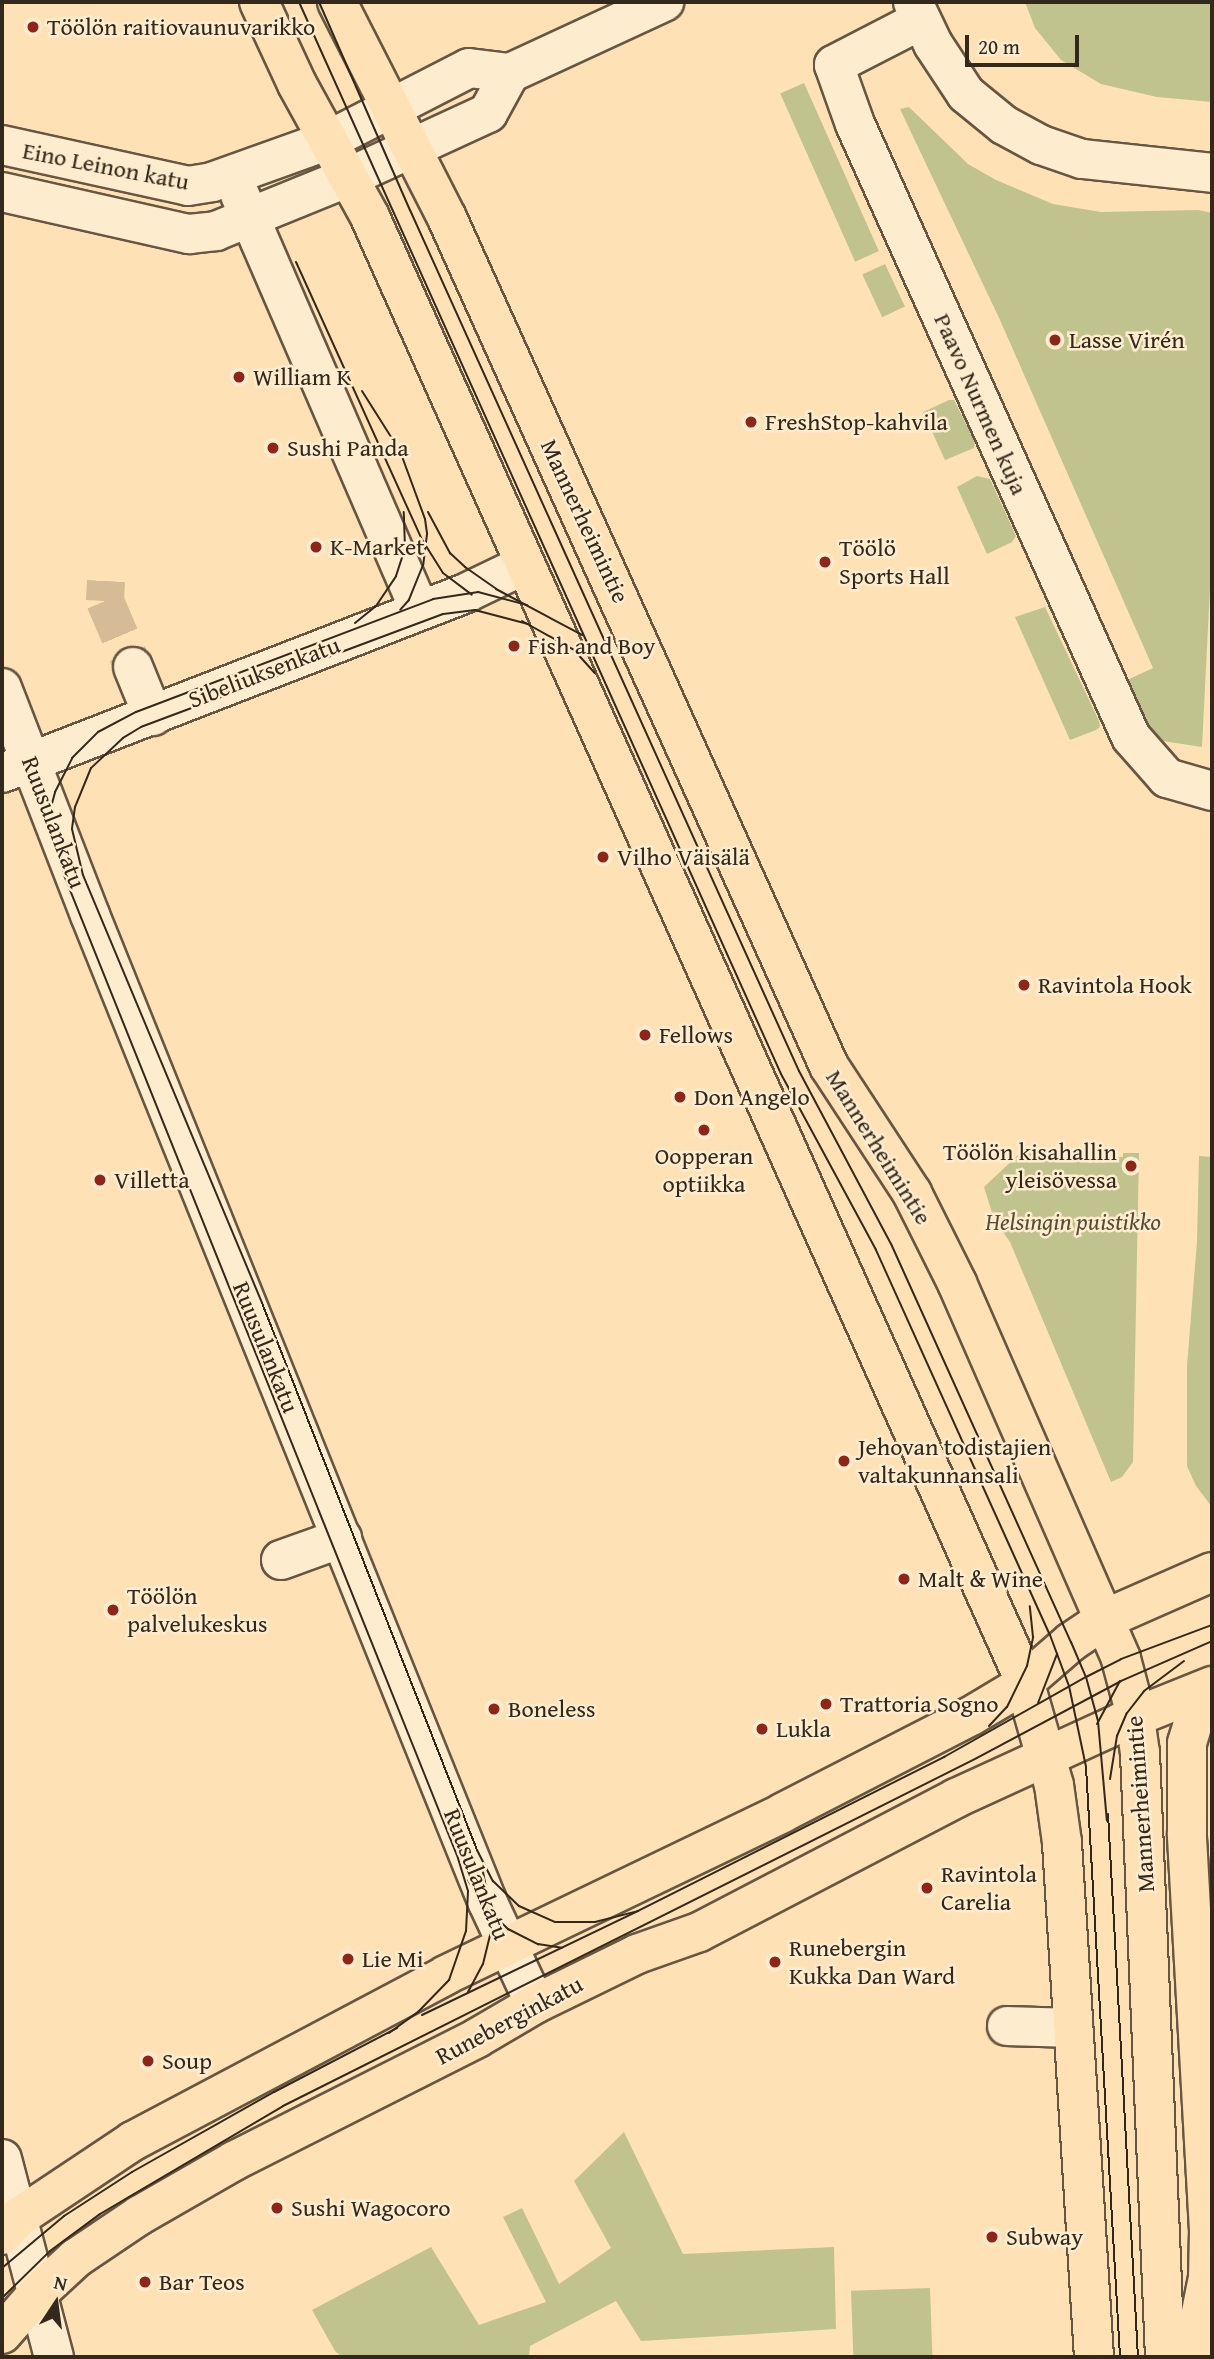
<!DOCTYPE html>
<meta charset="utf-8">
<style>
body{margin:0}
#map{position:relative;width:1214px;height:2359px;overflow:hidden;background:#fee1b4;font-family:"Gentium Book Plus",serif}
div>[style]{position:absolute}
.green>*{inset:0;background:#c0c38d;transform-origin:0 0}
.minor-tunnel>*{height:38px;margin-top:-19px;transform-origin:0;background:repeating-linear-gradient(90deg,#d5bc96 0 38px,transparent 0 57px)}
.roads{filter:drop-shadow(2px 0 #665642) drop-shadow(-2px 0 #665642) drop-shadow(0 2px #665642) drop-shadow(0 -2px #665642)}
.minor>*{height:38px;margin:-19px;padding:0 19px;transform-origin:19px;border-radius:19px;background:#feecce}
.major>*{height:38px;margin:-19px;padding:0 19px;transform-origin:19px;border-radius:19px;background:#fee1b4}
.tram>*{height:2px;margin:-1px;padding:0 1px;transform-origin:1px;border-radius:1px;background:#33281c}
.dots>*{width:19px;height:19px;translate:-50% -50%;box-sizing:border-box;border:4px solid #feecce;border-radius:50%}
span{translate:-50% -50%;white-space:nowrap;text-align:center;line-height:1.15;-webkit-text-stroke:5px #feecce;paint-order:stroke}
.poi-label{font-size:24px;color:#33281c}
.left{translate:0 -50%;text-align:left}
.right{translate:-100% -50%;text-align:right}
.street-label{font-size:24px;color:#33281c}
.park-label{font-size:24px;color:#564f38;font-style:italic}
.frame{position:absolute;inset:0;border:4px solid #33281c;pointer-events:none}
.north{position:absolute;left:21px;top:2268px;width:70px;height:70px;-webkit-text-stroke:5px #feecce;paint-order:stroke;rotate:13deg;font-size:19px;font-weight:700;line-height:28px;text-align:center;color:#33281c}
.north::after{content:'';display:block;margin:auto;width:24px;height:32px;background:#33281c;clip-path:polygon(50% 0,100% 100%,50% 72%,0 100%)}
.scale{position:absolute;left:965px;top:35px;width:114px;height:32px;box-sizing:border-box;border:4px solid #33281c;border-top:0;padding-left:9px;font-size:21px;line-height:24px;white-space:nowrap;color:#33281c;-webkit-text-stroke:5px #feecce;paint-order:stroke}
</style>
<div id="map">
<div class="green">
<div style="clip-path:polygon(1025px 2px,1212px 2px,1212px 102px,1157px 97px,1101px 84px,1061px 60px,1035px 28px)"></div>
<div style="left:804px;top:83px;width:184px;height:26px;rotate:66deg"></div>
<div style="clip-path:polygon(909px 107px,968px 164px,996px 180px,1053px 204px,1101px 212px,1198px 210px,1212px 213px,1212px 548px,1202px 747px,1156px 740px,1127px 680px,1153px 668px,1000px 320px,900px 109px)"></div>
<div style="left:885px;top:264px;width:47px;height:25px;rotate:65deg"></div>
<div style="clip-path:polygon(949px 400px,954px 400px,975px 442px,974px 448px,945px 460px,923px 412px)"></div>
<div style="clip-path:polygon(977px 476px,990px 479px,1016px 536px,1012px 542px,987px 554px,957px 487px)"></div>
<div style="clip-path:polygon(1045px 607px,1099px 721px,1100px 727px,1096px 730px,1070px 740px,1015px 617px)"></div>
<div style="clip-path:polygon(1020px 1153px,1123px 1157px,1123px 1153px,1139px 1153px,1133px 1462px,1122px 1477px,1111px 1482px,1010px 1242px,994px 1219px,984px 1187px)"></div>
<div style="clip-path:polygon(1199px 1156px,1212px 1157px,1212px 1507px,1196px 1486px,1187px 1466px,1187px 1366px,1197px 1241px)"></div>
<div style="clip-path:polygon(624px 2132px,683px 2254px,834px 2247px,836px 2329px,641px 2341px,616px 2301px,530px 2346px,529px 2357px,342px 2357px,335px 2351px,312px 2310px,431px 2247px,479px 2325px,546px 2302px,503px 2217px,522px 2208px,559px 2284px,611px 2248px,574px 2181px)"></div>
<div style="left:930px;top:2288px;width:69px;height:79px;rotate:88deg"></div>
</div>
<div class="minor-tunnel">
<div style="left:106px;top:581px;width:20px;rotate:93deg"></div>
<div style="left:105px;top:601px;width:72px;rotate:67deg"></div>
</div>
<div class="roads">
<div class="minor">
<div style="left:913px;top:2px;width:47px;rotate:64.5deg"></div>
<div style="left:933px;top:44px;width:60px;rotate:56.6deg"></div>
<div style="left:966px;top:94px;width:49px;rotate:39.2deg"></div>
<div style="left:1004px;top:125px;width:42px;rotate:28.4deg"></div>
<div style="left:1041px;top:145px;width:43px;rotate:18.9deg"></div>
<div style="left:1082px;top:159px;width:131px;rotate:6.1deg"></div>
<div style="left:921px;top:20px;width:98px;rotate:152.7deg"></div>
<div style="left:834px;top:65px;width:63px;rotate:70.4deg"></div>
<div style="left:855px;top:124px;width:672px;rotate:65.76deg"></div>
<div style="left:1131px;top:737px;width:55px;rotate:48.7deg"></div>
<div style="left:1167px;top:778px;width:47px;rotate:16.1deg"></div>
<div style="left:2px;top:145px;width:190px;rotate:12.4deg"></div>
<div style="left:188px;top:186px;width:24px;rotate:-9deg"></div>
<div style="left:212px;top:182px;width:124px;rotate:-19.7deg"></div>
<div style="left:329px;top:140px;width:157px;rotate:-27.2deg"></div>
<div style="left:469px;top:68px;width:41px;rotate:7deg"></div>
<div style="left:510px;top:73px;width:170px;rotate:-24.8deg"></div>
<div style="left:2px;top:192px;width:192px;rotate:12.7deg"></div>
<div style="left:189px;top:234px;width:27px;rotate:-6deg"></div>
<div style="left:216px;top:231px;width:144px;rotate:-22.1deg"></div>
<div style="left:349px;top:177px;width:153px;rotate:-24.7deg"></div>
<div style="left:488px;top:113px;width:46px;rotate:-61.2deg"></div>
<div style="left:240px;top:195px;width:452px;rotate:66.6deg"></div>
<div style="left:133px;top:667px;width:53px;rotate:67.8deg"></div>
<div style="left:2px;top:688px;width:243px;rotate:68.8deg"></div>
<div style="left:90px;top:915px;width:1065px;rotate:68.06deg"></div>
<div style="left:488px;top:1903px;width:111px;rotate:65deg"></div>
<div style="left:2px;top:773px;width:500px;rotate:-21.2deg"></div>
<div style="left:468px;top:592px;width:62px;rotate:-25.7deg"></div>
<div style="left:281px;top:1560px;width:65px;rotate:-19.8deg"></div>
<div style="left:1007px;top:2026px;width:66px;rotate:1.7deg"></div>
<div style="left:2px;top:2159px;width:205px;rotate:75.3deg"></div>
</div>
<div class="major">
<div style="left:259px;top:2px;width:90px;rotate:65.1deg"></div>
<div style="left:297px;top:84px;width:152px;rotate:61.2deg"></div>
<div style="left:370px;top:217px;width:1599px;rotate:65.9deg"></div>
<div style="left:1023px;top:1677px;width:112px;rotate:74deg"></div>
<div style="left:1054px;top:1785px;width:59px;rotate:82.1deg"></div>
<div style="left:1062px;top:1843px;width:515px;rotate:86.44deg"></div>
<div style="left:337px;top:2px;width:242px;rotate:63deg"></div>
<div style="left:447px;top:218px;width:930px;rotate:65.75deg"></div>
<div style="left:829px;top:1066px;width:152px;rotate:56.8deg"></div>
<div style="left:912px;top:1193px;width:101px;rotate:63.4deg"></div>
<div style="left:957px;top:1283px;width:410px;rotate:66.4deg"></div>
<div style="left:1121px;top:1659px;width:47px;rotate:75.1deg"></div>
<div style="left:1133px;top:1704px;width:49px;rotate:81.9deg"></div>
<div style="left:1140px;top:1753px;width:605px;rotate:87.63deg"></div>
<div style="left:2px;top:2235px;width:25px;rotate:-47deg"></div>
<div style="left:19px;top:2217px;width:137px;rotate:-33.7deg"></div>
<div style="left:133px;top:2141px;width:354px;rotate:-27.9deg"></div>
<div style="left:446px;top:1975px;width:373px;rotate:-25.7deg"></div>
<div style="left:782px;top:1813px;width:212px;rotate:-27.2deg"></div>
<div style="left:971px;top:1716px;width:55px;rotate:-30.8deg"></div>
<div style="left:1018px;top:1688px;width:70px;rotate:-41deg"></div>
<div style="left:1071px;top:1642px;width:41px;rotate:-34.1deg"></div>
<div style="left:1105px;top:1619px;width:117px;rotate:-23.7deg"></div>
<div style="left:2px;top:2334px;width:53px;rotate:-48.8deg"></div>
<div style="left:37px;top:2294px;width:53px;rotate:-42.7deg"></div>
<div style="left:76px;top:2258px;width:77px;rotate:-33.9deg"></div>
<div style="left:140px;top:2215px;width:108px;rotate:-29.9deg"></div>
<div style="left:234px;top:2161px;width:272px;rotate:-26.8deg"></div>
<div style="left:477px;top:2038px;width:67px;rotate:-30.4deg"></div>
<div style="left:535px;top:2004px;width:114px;rotate:-26.1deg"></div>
<div style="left:637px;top:1954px;width:66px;rotate:-19.5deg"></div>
<div style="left:699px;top:1932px;width:290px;rotate:-27.5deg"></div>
<div style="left:956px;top:1798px;width:183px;rotate:-24.6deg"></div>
<div style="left:1122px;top:1722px;width:97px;rotate:-21.8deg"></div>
<div style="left:1192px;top:2357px;width:81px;rotate:-78.6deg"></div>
<div style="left:1208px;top:2278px;width:47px;rotate:-88.8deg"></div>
<div style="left:1209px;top:2231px;width:398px;rotate:-93.2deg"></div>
<div style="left:1187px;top:1834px;width:91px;rotate:-90deg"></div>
<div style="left:1187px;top:1743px;width:28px;rotate:-73deg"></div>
<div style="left:1195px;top:1716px;width:25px;rotate:-48deg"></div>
</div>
</div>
<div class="tram">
<div style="left:299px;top:2px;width:1175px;rotate:65.79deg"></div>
<div style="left:781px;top:1074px;width:200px;rotate:61.6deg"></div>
<div style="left:876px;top:1250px;width:422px;rotate:65.7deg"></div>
<div style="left:1050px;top:1635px;width:54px;rotate:69.6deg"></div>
<div style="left:1069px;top:1686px;width:83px;rotate:78.1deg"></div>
<div style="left:1086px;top:1767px;width:591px;rotate:86.7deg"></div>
<div style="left:319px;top:2px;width:227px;rotate:66.4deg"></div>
<div style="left:410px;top:210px;width:945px;rotate:65.69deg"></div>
<div style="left:799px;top:1071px;width:198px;rotate:62deg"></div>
<div style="left:892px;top:1246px;width:435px;rotate:65.7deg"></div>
<div style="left:1071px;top:1642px;width:38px;rotate:67deg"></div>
<div style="left:1086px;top:1677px;width:46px;rotate:74.7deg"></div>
<div style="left:1098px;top:1721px;width:100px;rotate:84.9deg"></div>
<div style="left:296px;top:262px;width:303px;rotate:65.6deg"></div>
<div style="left:421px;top:538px;width:41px;rotate:57.8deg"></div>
<div style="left:443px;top:573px;width:36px;rotate:37deg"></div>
<div style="left:362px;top:391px;width:71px;rotate:57.7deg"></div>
<div style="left:400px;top:451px;width:72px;rotate:69.8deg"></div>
<div style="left:425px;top:519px;width:15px;rotate:82deg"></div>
<div style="left:427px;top:534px;width:31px;rotate:97deg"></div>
<div style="left:423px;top:565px;width:38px;rotate:112deg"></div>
<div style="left:409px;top:600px;width:13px;rotate:132deg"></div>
<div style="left:428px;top:512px;width:47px;rotate:61.8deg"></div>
<div style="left:450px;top:553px;width:21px;rotate:43deg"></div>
<div style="left:465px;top:567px;width:38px;rotate:35deg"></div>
<div style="left:496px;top:589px;width:98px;rotate:28.1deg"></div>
<div style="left:522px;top:621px;width:60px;rotate:29.1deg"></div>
<div style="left:574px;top:650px;width:31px;rotate:48deg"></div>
<div style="left:355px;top:623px;width:27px;rotate:-39deg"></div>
<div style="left:376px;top:606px;width:36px;rotate:-56deg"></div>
<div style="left:396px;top:576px;width:29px;rotate:-72deg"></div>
<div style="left:405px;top:548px;width:36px;rotate:-92deg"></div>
<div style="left:528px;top:624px;width:55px;rotate:-165.2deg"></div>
<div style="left:475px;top:610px;width:32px;rotate:173deg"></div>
<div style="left:443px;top:614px;width:322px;rotate:159.5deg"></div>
<div style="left:141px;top:727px;width:21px;rotate:149deg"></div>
<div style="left:123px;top:738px;width:44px;rotate:136.8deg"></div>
<div style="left:91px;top:768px;width:42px;rotate:112.3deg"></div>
<div style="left:75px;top:807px;width:22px;rotate:98deg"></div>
<div style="left:72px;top:829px;width:47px;rotate:76.6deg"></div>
<div style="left:83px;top:875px;width:464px;rotate:67.3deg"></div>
<div style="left:262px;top:1303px;width:588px;rotate:68.54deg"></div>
<div style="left:477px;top:1850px;width:35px;rotate:63deg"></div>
<div style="left:493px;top:1881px;width:36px;rotate:44deg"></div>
<div style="left:519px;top:1906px;width:39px;rotate:24deg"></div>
<div style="left:555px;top:1922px;width:40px"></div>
<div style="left:595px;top:1922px;width:44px;rotate:-14.3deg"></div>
<div style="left:1038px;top:1703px;width:53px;rotate:-68.8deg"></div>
<div style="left:1097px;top:1724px;width:49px;rotate:-61.9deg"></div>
<div style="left:989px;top:1726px;width:26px;rotate:-47deg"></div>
<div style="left:1007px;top:1707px;width:46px;rotate:-64deg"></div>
<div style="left:1027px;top:1666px;width:30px;rotate:-78deg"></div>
<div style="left:1033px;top:1637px;width:31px;rotate:-96deg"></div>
<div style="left:1110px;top:1779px;width:44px;rotate:-80.8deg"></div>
<div style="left:1117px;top:1736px;width:25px;rotate:-67deg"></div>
<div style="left:1127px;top:1713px;width:28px;rotate:-52deg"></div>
<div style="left:1144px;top:1691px;width:50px;rotate:-36.9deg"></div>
<div style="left:1108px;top:1814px;width:544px;rotate:86.84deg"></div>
<div style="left:468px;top:1880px;width:29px;rotate:59deg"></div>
<div style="left:483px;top:1905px;width:35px;rotate:44deg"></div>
<div style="left:508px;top:1929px;width:34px;rotate:27deg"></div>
<div style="left:538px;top:1944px;width:24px;rotate:9deg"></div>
<div style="left:468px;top:1992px;width:32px;rotate:-62deg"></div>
<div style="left:483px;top:1964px;width:42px;rotate:-76.3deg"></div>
<div style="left:493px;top:1923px;width:52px;rotate:-101.1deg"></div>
<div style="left:422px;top:2015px;width:240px;rotate:-25.7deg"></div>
<div style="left:638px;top:1911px;width:343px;rotate:-26.7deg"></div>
<div style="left:944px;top:1757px;width:163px;rotate:-29.4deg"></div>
<div style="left:1086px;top:1677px;width:39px;rotate:-27deg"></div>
<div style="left:1121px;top:1659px;width:97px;rotate:-20.5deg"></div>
<div style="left:389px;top:2033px;width:36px;rotate:-36deg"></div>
<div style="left:418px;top:2012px;width:45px;rotate:-45.9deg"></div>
<div style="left:449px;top:1980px;width:52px;rotate:-70.9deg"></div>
<div style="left:466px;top:1931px;width:40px;rotate:-87.1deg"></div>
<div style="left:468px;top:1891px;width:34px;rotate:-107deg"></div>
<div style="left:458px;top:1858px;width:1059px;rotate:-111.84deg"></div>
<div style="left:64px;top:875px;width:66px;rotate:-102.3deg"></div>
<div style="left:50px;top:811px;width:20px;rotate:-75deg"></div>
<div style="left:55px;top:792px;width:38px;rotate:-63deg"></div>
<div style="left:72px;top:758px;width:37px;rotate:-45deg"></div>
<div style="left:98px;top:732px;width:43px;rotate:-27.8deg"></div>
<div style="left:136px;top:712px;width:318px;rotate:-20.8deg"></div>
<div style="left:433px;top:599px;width:46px;rotate:-8.8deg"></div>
<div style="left:478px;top:592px;width:51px;rotate:14.9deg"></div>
<div style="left:2px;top:2268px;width:81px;rotate:-40deg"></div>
<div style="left:64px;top:2216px;width:81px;rotate:-32.9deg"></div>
<div style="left:132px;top:2172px;width:163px;rotate:-29.4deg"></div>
<div style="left:274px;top:2092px;width:139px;rotate:-27.5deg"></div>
<div style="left:2px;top:2298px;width:67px;rotate:-44.4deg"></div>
<div style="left:50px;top:2251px;width:62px;rotate:-36.5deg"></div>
<div style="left:100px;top:2214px;width:212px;rotate:-30.5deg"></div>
<div style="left:283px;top:2106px;width:776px;rotate:-26.63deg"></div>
<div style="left:977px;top:1758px;width:163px;rotate:-28.1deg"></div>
<div style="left:1121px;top:1681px;width:99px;rotate:-23.7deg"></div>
</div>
<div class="dots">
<div style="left:33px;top:27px;background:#8f2418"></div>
<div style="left:1055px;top:340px;background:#8f2418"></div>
<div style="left:239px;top:377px;background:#8f2418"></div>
<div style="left:751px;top:422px;background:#8f2418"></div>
<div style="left:273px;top:448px;background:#8f2418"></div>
<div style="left:316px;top:547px;background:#8f2418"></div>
<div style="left:825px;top:562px;background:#8f2418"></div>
<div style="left:514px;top:646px;background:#8f2418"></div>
<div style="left:603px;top:857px;background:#8f2418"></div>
<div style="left:1024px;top:985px;background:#8f2418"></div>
<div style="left:645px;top:1035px;background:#8f2418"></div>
<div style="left:680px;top:1097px;background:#8f2418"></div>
<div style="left:704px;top:1130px;background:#8f2418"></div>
<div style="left:1131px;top:1166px;background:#8f2418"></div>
<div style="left:100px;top:1180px;background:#8f2418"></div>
<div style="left:844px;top:1461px;background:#8f2418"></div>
<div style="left:904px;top:1579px;background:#8f2418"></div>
<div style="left:113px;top:1610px;background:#8f2418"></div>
<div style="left:826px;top:1704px;background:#8f2418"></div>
<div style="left:494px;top:1709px;background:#8f2418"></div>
<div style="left:762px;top:1729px;background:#8f2418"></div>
<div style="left:927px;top:1888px;background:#8f2418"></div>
<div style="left:348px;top:1959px;background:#8f2418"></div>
<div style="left:775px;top:1962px;background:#8f2418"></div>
<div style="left:148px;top:2061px;background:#8f2418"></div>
<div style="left:277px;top:2208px;background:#8f2418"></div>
<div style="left:992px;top:2237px;background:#8f2418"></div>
<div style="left:145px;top:2282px;background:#8f2418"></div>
</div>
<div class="poi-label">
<span class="left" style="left:47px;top:27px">Töölön raitiovaunuvarikko</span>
<span class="left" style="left:1069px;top:340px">Lasse Virén</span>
<span class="left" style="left:253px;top:377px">William K</span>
<span class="left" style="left:765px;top:422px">FreshStop-kahvila</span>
<span class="left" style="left:287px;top:448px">Sushi Panda</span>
<span class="left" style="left:330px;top:547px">K-Market</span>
<span class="left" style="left:839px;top:562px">Töölö<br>Sports Hall</span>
<span class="left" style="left:528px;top:646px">Fish and Boy</span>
<span class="left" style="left:617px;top:857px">Vilho Väisälä</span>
<span class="left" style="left:1038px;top:985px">Ravintola Hook</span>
<span class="left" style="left:659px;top:1035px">Fellows</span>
<span class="left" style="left:694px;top:1097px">Don Angelo</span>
<span class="right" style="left:1117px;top:1166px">Töölön kisahallin<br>yleisövessa</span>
<span style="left:704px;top:1170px">Oopperan<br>optiikka</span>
<span class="left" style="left:114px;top:1180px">Villetta</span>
<span class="left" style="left:858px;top:1461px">Jehovan todistajien<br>valtakunnansali</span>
<span class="left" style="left:918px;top:1579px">Malt &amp; Wine</span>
<span class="left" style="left:127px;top:1610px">Töölön<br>palvelukeskus</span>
<span class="left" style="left:840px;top:1704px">Trattoria Sogno</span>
<span class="left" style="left:508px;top:1709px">Boneless</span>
<span class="left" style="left:776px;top:1729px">Lukla</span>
<span class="left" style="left:941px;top:1888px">Ravintola<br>Carelia</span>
<span class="left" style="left:789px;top:1962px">Runebergin<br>Kukka Dan Ward</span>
<span class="left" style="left:362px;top:1959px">Lie Mi</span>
<span class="left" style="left:162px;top:2061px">Soup</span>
<span class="left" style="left:291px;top:2208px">Sushi Wagocoro</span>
<span class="left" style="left:1006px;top:2237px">Subway</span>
<span class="left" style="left:159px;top:2282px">Bar Teos</span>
</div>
<div class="street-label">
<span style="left:106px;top:166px;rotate:11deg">Eino Leinon katu</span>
<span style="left:981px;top:404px;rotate:66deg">Paavo Nurmen kuja</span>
<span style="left:585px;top:521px;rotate:65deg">Mannerheimintie</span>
<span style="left:264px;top:672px;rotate:-21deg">Sibeliuksenkatu</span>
<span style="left:54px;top:822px;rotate:69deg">Ruusulankatu</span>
<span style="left:879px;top:1147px;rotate:58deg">Mannerheimintie</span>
<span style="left:266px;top:1347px;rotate:68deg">Ruusulankatu</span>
<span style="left:1140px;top:1804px;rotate:-94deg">Mannerheimintie</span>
<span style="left:477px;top:1874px;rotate:68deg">Ruusulankatu</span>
<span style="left:509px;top:2020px;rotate:-28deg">Runeberginkatu</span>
</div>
<div class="park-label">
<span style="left:1073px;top:1222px">Helsingin puistikko</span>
</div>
<div class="frame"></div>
<div class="north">N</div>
<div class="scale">20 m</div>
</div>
